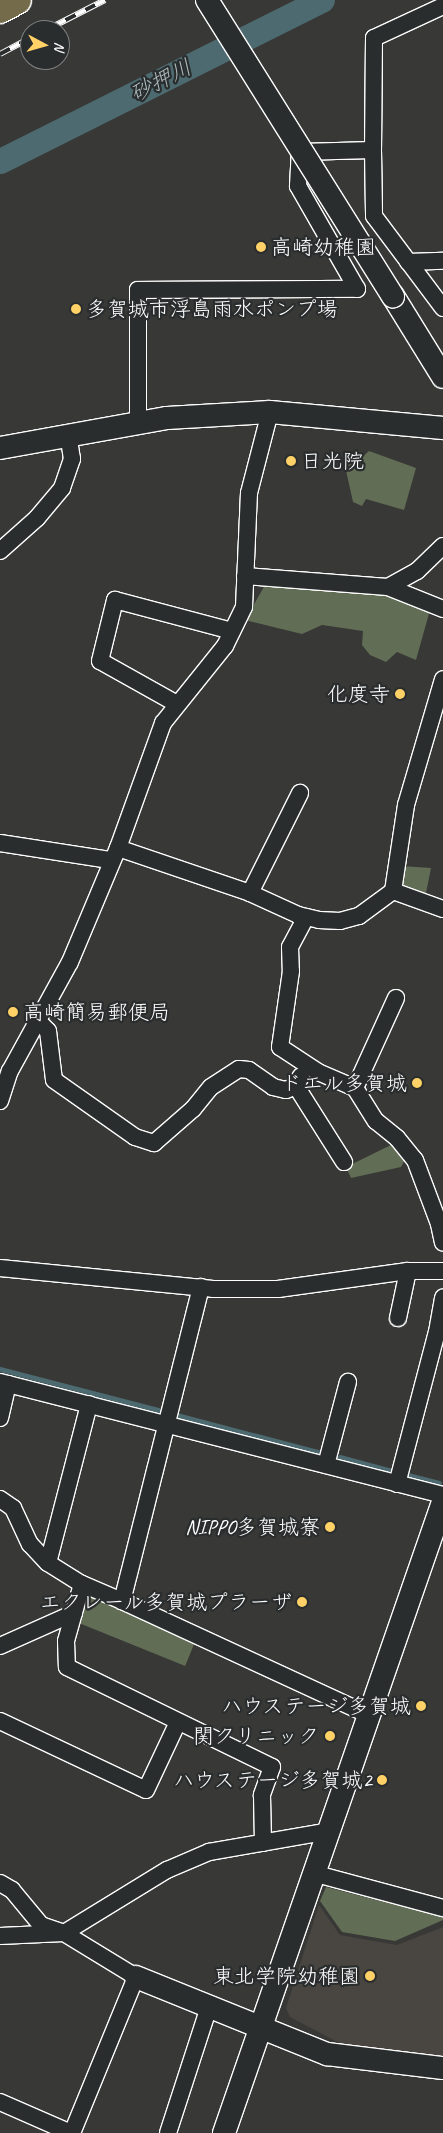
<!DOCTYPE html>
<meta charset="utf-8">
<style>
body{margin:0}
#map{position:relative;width:443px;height:2133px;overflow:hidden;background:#383836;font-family:Caveat,"Klee One",sans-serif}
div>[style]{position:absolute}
.built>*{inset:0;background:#494540}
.green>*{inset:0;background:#616d55;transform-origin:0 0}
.stream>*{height:4.5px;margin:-2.25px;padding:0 2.25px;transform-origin:2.25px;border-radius:2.25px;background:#4c6a6f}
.river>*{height:25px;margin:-12.5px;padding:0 12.5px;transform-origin:12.5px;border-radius:12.5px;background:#4c6a6f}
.roads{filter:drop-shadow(1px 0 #fff) drop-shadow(-1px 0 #fff) drop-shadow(0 1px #fff) drop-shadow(0 -1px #fff)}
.street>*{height:16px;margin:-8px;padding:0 8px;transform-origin:8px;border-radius:8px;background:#2a2d2e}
.secondary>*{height:22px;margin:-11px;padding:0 11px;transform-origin:11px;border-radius:11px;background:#2a2d2e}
.highway>*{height:28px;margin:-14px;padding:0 14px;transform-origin:14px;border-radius:14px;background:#746b4b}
.rail>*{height:5.5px;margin-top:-2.75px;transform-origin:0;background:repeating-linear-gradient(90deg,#2a2d2e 0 11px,#fff 0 22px);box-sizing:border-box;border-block:1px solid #fff}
.bridges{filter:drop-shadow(1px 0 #fff) drop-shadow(-1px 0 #fff) drop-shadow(0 1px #fff) drop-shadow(0 -1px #fff)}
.secondary-bridge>*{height:22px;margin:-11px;padding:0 11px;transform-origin:11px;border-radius:11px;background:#2a2d2e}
.dots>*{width:14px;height:14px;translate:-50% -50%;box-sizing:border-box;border:2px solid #2a2d2e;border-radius:50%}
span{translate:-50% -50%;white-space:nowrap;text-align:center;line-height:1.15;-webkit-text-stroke:4.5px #2a2d2e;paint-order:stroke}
.poi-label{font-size:21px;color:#fff}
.left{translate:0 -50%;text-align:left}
.right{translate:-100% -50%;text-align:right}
.water-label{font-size:22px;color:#aebcbe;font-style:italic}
.north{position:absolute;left:20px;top:20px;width:50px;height:50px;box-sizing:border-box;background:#2a2d2e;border:1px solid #7f8182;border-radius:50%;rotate:96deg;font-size:14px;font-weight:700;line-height:20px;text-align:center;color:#fff}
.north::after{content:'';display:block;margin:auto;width:18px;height:22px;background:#ffd166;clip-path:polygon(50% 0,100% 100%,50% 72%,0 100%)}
</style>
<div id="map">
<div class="built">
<div style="clip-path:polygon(319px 1905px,340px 1935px,397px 1945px,443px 1927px,443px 2056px,341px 2044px,290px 2017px,286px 2008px)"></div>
</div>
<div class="green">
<div style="clip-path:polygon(369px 451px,416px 468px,404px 510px,366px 499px,362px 506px,353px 502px,345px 466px,358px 461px)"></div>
<div style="clip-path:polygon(265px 585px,388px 591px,430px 610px,416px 660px,397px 652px,386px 662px,370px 655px,362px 645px,363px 631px,322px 625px,302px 634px,245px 620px)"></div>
<div style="clip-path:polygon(402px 866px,431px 868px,425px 898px,400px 888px)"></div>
<div style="clip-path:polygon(393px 1144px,405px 1160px,401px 1167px,351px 1178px,346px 1167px)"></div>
<div style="left:87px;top:1594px;width:118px;height:30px;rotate:22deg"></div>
<div style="clip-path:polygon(326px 1887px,443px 1917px,443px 1920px,395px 1941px,342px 1932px,320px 1901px)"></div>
</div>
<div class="stream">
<div style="left:0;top:1369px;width:171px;rotate:14.5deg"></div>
<div style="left:173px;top:1414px;width:150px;rotate:14.7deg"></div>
<div style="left:340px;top:1457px;width:58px;rotate:15deg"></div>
<div style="left:404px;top:1474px;width:36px;rotate:14deg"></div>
</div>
<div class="river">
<div style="left:0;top:161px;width:360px;rotate:-26.6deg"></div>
</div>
<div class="roads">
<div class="street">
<div style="left:443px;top:6px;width:76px;rotate:155.1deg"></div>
<div style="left:374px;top:38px;width:112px;rotate:90.5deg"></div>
<div style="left:373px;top:150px;width:66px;rotate:89.1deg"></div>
<div style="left:374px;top:216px;width:115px;rotate:53.1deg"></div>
<div style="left:408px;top:262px;width:35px;rotate:-2deg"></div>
<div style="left:138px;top:422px;width:132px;rotate:-90deg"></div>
<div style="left:138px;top:290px;width:219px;rotate:-0.3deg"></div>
<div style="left:357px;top:289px;width:119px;rotate:-119.8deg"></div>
<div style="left:298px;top:186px;width:34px;rotate:-87deg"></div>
<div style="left:300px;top:152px;width:73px;rotate:-1.6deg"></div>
<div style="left:0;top:551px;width:50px;rotate:-41.7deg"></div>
<div style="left:37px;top:518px;width:39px;rotate:-50deg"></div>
<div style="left:62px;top:488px;width:31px;rotate:-71deg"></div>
<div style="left:72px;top:459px;width:25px;rotate:-99deg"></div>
<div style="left:245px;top:576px;width:143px;rotate:4.4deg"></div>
<div style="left:388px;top:587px;width:59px;rotate:21.8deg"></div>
<div style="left:388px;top:587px;width:33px;rotate:-29deg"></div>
<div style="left:417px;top:571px;width:36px;rotate:-44deg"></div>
<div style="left:177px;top:704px;width:88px;rotate:-150.8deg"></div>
<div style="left:100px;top:661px;width:63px;rotate:-76.2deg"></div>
<div style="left:115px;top:600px;width:121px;rotate:14.8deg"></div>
<div style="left:0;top:843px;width:111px;rotate:8.8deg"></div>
<div style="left:118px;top:848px;width:139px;rotate:18.8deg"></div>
<div style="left:250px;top:893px;width:53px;rotate:24.6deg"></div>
<div style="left:298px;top:915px;width:22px;rotate:13deg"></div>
<div style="left:319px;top:920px;width:21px;rotate:3deg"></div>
<div style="left:340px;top:921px;width:20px;rotate:-15deg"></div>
<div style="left:359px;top:916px;width:42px;rotate:-36.3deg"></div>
<div style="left:393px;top:891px;width:53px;rotate:19.8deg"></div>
<div style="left:393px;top:891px;width:87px;rotate:-81.4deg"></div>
<div style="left:406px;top:805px;width:131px;rotate:-73.6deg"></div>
<div style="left:250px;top:893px;width:112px;rotate:-63.4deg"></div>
<div style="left:306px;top:917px;width:34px;rotate:118deg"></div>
<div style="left:290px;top:947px;width:24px;rotate:88deg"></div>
<div style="left:291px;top:971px;width:77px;rotate:98.2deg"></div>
<div style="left:280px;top:1047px;width:45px;rotate:33.3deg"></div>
<div style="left:318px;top:1072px;width:40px;rotate:23.4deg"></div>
<div style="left:355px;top:1088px;width:39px;rotate:58deg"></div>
<div style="left:376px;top:1121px;width:27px;rotate:39deg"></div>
<div style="left:397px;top:1138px;width:28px;rotate:51deg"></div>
<div style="left:415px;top:1160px;width:68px;rotate:69.4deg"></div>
<div style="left:439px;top:1224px;width:19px;rotate:78deg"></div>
<div style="left:38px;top:1021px;width:14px;rotate:45deg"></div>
<div style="left:48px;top:1031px;width:49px;rotate:83deg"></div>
<div style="left:54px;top:1080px;width:99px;rotate:35.1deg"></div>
<div style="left:135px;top:1137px;width:20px;rotate:18deg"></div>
<div style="left:154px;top:1143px;width:52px;rotate:-41.1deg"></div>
<div style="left:193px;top:1109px;width:28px;rotate:-51deg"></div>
<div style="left:211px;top:1087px;width:33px;rotate:-33deg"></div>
<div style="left:239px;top:1069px;width:10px;rotate:6deg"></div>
<div style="left:249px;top:1070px;width:29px;rotate:35deg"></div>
<div style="left:273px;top:1087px;width:13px;rotate:13deg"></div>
<div style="left:286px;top:1090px;width:11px;rotate:-22deg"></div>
<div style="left:301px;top:1076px;width:11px;rotate:117deg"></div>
<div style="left:296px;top:1086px;width:90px;rotate:57.7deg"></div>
<div style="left:355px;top:1088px;width:99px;rotate:-65.5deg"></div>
<div style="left:0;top:1101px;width:32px;rotate:-72deg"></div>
<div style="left:10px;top:1071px;width:124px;rotate:-61.2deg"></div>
<div style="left:70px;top:962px;width:124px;rotate:-67.2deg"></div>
<div style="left:118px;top:848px;width:133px;rotate:-70.2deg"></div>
<div style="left:163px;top:723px;width:99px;rotate:-51.2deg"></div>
<div style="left:225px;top:646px;width:43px;rotate:-64deg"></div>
<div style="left:244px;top:607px;width:114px;rotate:-87.5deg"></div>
<div style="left:249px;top:493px;width:84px;rotate:-75.5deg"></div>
<div style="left:0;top:1268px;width:214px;rotate:5.6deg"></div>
<div style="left:213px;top:1289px;width:65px"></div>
<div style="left:278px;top:1289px;width:131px;rotate:-7.9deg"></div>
<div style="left:408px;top:1271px;width:35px"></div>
<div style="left:201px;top:1287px;width:324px;rotate:104.1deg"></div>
<div style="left:122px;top:1601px;width:43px;rotate:-157deg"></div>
<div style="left:82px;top:1584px;width:59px;rotate:105.7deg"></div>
<div style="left:66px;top:1641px;width:26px;rotate:88deg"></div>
<div style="left:67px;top:1667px;width:228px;rotate:26deg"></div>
<div style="left:272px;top:1767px;width:30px;rotate:110deg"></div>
<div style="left:262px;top:1795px;width:48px;rotate:88.8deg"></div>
<div style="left:398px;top:1318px;width:48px;rotate:-78deg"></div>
<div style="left:0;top:1382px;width:457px;rotate:14.3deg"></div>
<div style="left:0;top:1418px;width:35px;rotate:-77deg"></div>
<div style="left:326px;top:1465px;width:86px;rotate:-75.2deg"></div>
<div style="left:397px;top:1484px;width:157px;rotate:-75.3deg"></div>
<div style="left:437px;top:1332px;width:35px;rotate:-80deg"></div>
<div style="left:0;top:1499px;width:16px;rotate:35deg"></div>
<div style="left:13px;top:1508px;width:40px;rotate:65deg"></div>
<div style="left:30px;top:1544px;width:26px;rotate:47deg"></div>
<div style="left:48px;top:1563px;width:40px;rotate:32deg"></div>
<div style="left:48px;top:1563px;width:164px;rotate:-75.5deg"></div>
<div style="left:122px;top:1601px;width:272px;rotate:24.8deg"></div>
<div style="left:0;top:1646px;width:81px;rotate:-24deg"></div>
<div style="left:0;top:1721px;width:161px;rotate:25.3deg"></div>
<div style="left:146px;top:1790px;width:75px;rotate:-64.8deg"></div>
<div style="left:313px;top:1873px;width:135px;rotate:15.1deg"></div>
<div style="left:0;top:1883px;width:14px;rotate:30deg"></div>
<div style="left:12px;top:1890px;width:45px;rotate:50.4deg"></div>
<div style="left:41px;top:1925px;width:24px;rotate:19deg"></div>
<div style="left:64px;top:1933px;width:84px;rotate:31.4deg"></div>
<div style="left:136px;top:1977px;width:169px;rotate:112.3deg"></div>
<div style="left:0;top:1936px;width:64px;rotate:-2.7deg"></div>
<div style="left:64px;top:1933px;width:121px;rotate:-31.5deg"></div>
<div style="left:167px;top:1870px;width:46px;rotate:-23.2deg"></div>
<div style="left:209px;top:1852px;width:122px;rotate:-9.9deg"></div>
<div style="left:0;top:2102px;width:77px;rotate:23.6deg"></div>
<div style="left:168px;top:2133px;width:133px;rotate:-72deg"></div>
</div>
<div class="secondary">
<div style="left:393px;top:296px;width:95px;rotate:58.3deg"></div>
<div style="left:0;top:448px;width:170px;rotate:-10.2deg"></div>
<div style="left:167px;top:418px;width:103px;rotate:-3.3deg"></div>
<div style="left:270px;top:412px;width:174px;rotate:5.3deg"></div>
<div style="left:136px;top:1977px;width:206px;rotate:22deg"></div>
<div style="left:327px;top:2054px;width:117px;rotate:6.9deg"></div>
<div style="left:224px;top:2133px;width:668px;rotate:-70.86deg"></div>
</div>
<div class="highway">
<div style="left:0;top:9px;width:19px;rotate:-28deg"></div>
</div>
</div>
<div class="rail">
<div style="left:46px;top:30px;width:66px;rotate:-27deg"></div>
<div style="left:0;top:54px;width:34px;rotate:-28deg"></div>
</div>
<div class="bridges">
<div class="secondary-bridge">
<div style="left:207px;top:0;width:350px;rotate:57.9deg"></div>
</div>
</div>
<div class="dots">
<div style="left:261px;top:247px;background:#ffd166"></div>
<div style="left:76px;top:309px;background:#ffd166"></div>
<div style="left:291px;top:461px;background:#ffd166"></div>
<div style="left:400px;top:694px;background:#ffd166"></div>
<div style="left:13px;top:1012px;background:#ffd166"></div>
<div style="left:417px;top:1083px;background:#ffd166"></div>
<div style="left:330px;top:1527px;background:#ffd166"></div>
<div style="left:302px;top:1602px;background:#ffd166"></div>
<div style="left:421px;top:1706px;background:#ffd166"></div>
<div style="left:330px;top:1736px;background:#ffd166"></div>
<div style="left:382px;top:1780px;background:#ffd166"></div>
<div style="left:370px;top:1976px;background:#ffd166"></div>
</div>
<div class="poi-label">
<span class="left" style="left:271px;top:247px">高崎幼稚園</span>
<span class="left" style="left:86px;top:309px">多賀城市浮島雨水ポンプ場</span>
<span class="left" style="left:301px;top:461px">日光院</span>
<span class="right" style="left:390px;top:694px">化度寺</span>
<span class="left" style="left:23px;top:1012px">高崎簡易郵便局</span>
<span class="right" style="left:407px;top:1083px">ドエル多賀城</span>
<span class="right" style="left:320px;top:1527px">NIPPO多賀城寮</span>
<span class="right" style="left:292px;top:1602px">エクレール多賀城プラーザ</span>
<span class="right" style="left:411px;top:1706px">ハウステージ多賀城</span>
<span class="right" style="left:319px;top:1736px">関クリニック</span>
<span class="right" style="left:372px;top:1780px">ハウステージ多賀城2</span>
<span class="right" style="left:360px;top:1976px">東北学院幼稚園</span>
</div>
<div class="water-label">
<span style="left:161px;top:81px;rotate:-27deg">砂押川</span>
</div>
<div class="north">N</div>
</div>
